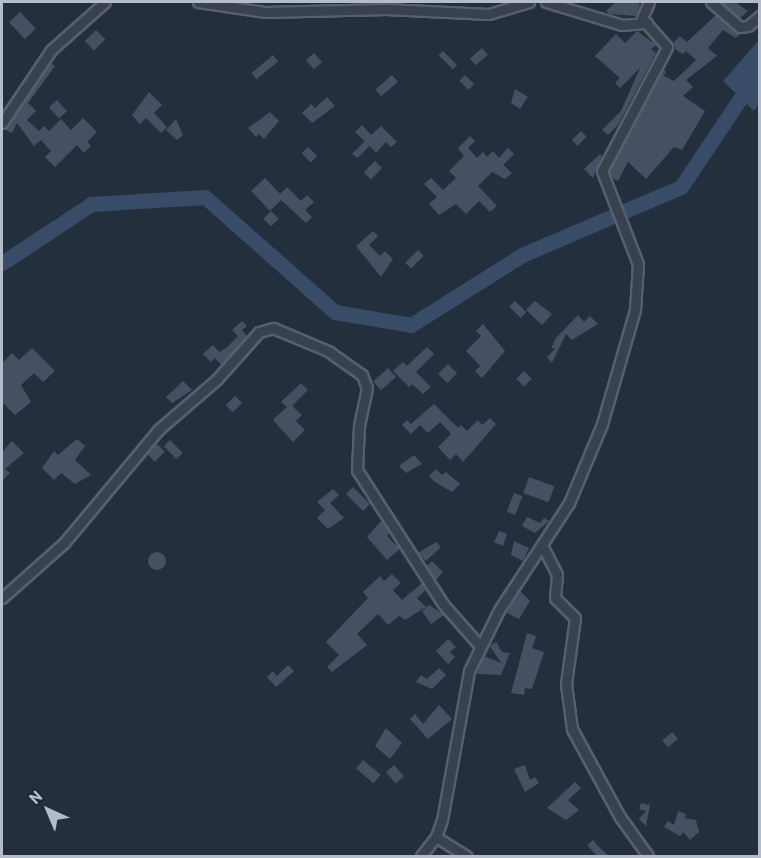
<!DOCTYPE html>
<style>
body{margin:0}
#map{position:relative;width:761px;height:858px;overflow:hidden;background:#242f3e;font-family:Barlow,sans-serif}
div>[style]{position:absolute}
.water>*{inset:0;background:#394c67}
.river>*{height:15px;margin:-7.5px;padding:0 7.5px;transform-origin:7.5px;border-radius:7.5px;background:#394c67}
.building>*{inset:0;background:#455162;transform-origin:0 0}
.round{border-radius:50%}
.roads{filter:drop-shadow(2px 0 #565f6c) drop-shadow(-2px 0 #565f6c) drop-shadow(0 2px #565f6c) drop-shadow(0 -2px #565f6c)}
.minor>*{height:9px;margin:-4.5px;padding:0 4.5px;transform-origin:4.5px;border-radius:4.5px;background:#38414e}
span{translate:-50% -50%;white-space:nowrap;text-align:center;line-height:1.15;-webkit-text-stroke:5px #1d2633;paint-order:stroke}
.frame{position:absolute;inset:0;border:3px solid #b4bcc9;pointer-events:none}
.north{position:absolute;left:18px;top:780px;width:60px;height:60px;-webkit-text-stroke:4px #1d2633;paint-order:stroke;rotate:316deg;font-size:16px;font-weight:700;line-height:24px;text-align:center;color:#b4bcc9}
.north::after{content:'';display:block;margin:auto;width:21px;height:27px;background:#b4bcc9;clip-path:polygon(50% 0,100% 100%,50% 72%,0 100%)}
</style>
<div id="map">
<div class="water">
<div style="clip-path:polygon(759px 40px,759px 104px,754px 111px,723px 81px)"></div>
</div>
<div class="river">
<div style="left:2px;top:263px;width:107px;rotate:-33.5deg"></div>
<div style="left:91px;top:204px;width:114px;rotate:-3.5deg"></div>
<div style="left:205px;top:197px;width:174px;rotate:41.5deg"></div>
<div style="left:335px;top:312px;width:77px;rotate:9.7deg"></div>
<div style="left:411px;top:325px;width:131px;rotate:-32.2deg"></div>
<div style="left:522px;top:255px;width:173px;rotate:-23.2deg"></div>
<div style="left:681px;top:187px;width:142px;rotate:-56.2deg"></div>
</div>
<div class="building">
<div style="clip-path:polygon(616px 2px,637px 2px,640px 5px,636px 16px,609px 14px,606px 11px)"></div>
<div style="clip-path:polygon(721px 2px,735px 2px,748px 11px,740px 18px)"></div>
<div style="left:20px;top:12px;width:23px;height:15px;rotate:47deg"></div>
<div style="clip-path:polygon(716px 15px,741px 34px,736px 38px,723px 30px,708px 48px,717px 56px,686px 80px,693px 87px,683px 96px,705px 111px,682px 150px,674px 147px,646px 179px,628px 162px,618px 181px,612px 178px,609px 171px,663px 69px,666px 71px,664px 76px,674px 81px,696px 60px,686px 51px,683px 54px,676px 50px,673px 43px,680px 36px,687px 42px)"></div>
<div style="left:96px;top:30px;width:13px;height:16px;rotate:45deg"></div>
<div style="clip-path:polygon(637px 31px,656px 45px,651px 49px,656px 53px,618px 125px,608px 135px,602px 130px,621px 111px,640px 68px,620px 88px,615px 83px,620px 78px,595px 56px,616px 34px,625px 43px)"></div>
<div style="left:482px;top:48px;width:9px;height:16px;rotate:49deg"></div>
<div style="left:443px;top:51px;width:20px;height:6px;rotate:45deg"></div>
<div style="left:314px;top:53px;width:12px;height:11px;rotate:48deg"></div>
<div style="left:273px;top:55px;width:8px;height:28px;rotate:50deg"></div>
<div style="clip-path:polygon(50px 63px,55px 66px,28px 103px,36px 111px,27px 120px,39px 131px,44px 126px,49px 131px,61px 119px,71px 130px,83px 118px,97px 132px,87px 142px,91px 146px,84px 153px,77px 145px,55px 167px,45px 157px,51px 151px,41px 140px,34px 146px,17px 123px,12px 133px,4px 129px)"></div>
<div style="left:392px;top:75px;width:9px;height:22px;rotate:49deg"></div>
<div style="left:465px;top:75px;width:13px;height:8px;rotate:45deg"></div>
<div style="clip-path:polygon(515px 89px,528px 97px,520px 109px,511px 103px)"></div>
<div style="clip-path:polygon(149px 92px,162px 105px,154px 113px,167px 127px,161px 133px,146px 118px,140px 124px,132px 115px)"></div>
<div style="clip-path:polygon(327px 97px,335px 106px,312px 123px,302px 113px,311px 104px,315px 108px)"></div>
<div style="left:57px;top:100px;width:15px;height:11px;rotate:48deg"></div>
<div style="clip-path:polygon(270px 112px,279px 121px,264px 139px,259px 134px,256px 137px,248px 128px)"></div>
<div style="clip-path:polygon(176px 119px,183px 135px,177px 140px,166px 130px)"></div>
<div style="clip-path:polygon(362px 125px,371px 135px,381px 126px,397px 142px,391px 147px,386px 142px,376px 153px,370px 146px,357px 158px,352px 154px,365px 141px,355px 132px)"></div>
<div style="left:581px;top:131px;width:8px;height:13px;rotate:45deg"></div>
<div style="clip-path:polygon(470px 136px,475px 141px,468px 148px,477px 158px,483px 152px,487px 157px,493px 151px,499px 158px,508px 148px,514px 154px,503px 165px,512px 173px,505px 179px,492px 172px,478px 186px,497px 206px,490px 212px,479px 201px,466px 214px,456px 204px,439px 215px,429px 204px,437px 197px,424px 184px,431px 178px,443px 190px,456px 178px,449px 171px,464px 156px,458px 148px)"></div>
<div style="left:308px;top:147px;width:13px;height:9px;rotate:45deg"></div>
<div style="clip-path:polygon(600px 154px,602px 156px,593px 178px,584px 169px)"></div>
<div style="left:375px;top:161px;width:10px;height:16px;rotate:45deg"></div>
<div style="clip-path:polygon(265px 178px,280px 194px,287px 187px,301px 201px,307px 195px,314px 202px,305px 210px,312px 217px,306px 223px,281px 200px,270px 211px,251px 191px)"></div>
<div style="left:271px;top:211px;width:11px;height:11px;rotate:45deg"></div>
<div style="clip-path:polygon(373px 231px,378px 236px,369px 245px,380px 256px,385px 251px,393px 259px,381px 277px,356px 246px)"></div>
<div style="left:418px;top:250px;width:8px;height:18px;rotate:45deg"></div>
<div style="left:515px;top:301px;width:16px;height:8px;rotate:45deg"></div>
<div style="clip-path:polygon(535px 301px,552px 314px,542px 325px,526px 310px)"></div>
<div style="clip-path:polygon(578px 315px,584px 322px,590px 316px,598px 324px,572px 340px,566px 334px,552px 363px,547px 357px,555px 349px,551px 348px,556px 338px)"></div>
<div style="clip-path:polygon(242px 321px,247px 326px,242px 330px,247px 336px,221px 365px,215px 358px,211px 362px,203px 354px,213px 345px,219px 352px,226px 348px,238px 336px,232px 330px)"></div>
<div style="clip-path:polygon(483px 324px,505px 351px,482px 378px,475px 371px,480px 366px,466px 351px,481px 336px,476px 331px)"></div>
<div style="clip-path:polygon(427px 347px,434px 354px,416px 372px,431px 387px,423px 394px,412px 384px,409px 387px,393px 371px,403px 362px,407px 366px)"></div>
<div style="clip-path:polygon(32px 348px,55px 371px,43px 382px,34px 373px,21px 385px,31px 402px,15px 415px,2px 402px,3px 362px,12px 353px,19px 360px)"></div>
<div style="left:448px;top:364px;width:13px;height:14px;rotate:45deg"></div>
<div style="left:388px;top:368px;width:12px;height:20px;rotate:48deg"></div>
<div style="left:524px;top:371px;width:11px;height:11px;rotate:45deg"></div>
<div style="clip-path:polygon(183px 381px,192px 390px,172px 403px,166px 397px)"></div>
<div style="clip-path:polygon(301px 383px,308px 390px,292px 406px,302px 415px,296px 421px,305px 430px,293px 442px,273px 420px,287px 407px,281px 402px)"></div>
<div style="left:235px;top:396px;width:10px;height:13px;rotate:45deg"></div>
<div style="clip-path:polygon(434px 404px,458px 428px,461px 425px,467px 431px,478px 420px,482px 425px,490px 418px,496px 424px,463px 462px,456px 454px,450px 460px,438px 447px,451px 434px,440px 422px,428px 433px,420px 425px,411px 434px,402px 425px,407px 420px,411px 424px)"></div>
<div style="clip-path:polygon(77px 439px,85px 446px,75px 460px,91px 475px,75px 484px,61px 473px,54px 480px,42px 468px,54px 451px,58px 455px)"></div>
<div style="left:170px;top:440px;width:18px;height:9px;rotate:45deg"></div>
<div style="clip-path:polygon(12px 441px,24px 453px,5px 469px,10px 473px,2px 481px,2px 452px)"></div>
<div style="left:157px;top:444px;width:11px;height:14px;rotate:45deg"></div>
<div style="clip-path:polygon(414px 455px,422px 464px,406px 473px,399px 466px)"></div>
<div style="clip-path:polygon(436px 469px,442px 475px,446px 472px,460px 484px,452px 492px,435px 482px,429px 476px)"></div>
<div style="left:529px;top:477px;width:27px;height:17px;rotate:20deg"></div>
<div style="left:353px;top:487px;width:24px;height:10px;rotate:45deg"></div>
<div style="clip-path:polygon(333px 489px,339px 495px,330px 503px,344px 518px,328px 529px,317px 518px,325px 510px,317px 502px)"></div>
<div style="left:514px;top:493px;width:9px;height:20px;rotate:21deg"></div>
<div style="clip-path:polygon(527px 517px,540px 523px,544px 518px,549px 521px,535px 533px,522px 526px)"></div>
<div style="clip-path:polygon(381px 521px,390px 533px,387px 536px,400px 549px,387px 560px,367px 537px)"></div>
<div style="clip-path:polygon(499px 531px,507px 534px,503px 546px,494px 542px)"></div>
<div style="clip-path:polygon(514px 541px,529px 548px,523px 561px,511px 555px)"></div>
<div style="clip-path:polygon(436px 542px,441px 547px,426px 561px,418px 553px)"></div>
<div class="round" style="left:148px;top:552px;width:18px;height:18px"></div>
<div style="clip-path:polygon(432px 561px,443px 572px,436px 580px,427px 566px)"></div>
<div style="clip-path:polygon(392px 574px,401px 583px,393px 590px,402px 600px,422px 583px,426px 590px,417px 598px,426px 607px,405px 620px,399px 616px,388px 625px,378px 614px,357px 634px,367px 645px,332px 672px,327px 667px,339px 655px,326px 642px,368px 598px,363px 592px,380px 576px,384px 581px)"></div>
<div style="clip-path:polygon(520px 591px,530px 601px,519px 619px,507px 613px)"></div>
<div style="clip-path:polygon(429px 605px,444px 615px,431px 624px,422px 611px)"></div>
<div style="clip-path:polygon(527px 633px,536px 636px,532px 648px,544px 652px,532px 689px,525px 688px,524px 695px,511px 693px)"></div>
<div style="clip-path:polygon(448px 639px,456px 647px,450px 652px,455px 657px,448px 664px,436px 651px)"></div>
<div style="clip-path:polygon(496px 642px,502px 652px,510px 653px,501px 675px,477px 674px,484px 656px,501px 663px,490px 646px)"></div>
<div style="clip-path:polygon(288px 665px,294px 671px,276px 687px,267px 677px,273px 671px,277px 676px)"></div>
<div style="clip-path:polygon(439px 668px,446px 675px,432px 689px,416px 682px,421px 675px,427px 679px)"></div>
<div style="clip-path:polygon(439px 705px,452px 719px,428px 739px,410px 719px,415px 714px,423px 724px)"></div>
<div style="clip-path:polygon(386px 728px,402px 743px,390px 759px,375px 746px)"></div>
<div style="left:672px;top:732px;width:9px;height:13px;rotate:49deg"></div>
<div style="left:363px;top:760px;width:23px;height:11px;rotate:40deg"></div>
<div style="left:394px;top:765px;width:15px;height:11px;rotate:48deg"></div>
<div style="clip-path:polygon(525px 765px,530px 780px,535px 777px,539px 783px,525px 792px,514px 769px)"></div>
<div style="clip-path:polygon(575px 782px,581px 788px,568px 800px,579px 810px,566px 820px,547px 808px)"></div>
<div style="clip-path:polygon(641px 803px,650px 805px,646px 826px,639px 819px,646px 811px,639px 809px)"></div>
<div style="clip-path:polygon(678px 811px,686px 814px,685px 818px,696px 820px,699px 832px,690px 840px,683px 832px,680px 836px,664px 827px,668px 821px,674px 825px)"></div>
<div style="clip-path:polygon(593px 840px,599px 847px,609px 856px,597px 856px,587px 845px)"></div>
</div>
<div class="roads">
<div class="minor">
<div style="left:198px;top:2px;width:69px;rotate:8.4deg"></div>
<div style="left:266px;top:12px;width:120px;rotate:-1.4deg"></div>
<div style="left:386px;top:9px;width:103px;rotate:2.8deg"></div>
<div style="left:489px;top:14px;width:42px;rotate:-16.7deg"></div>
<div style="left:546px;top:2px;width:79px;rotate:16.8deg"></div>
<div style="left:622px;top:25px;width:25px;rotate:-5deg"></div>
<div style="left:711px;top:2px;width:38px;rotate:41deg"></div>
<div style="left:740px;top:27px;width:8px;rotate:-7deg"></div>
<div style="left:748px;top:26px;width:16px;rotate:-40deg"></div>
<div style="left:2px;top:123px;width:88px;rotate:-56.1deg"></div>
<div style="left:51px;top:50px;width:72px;rotate:-41.6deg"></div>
<div style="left:543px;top:547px;width:31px;rotate:63deg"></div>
<div style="left:557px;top:575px;width:23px;rotate:95deg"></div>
<div style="left:555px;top:598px;width:28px;rotate:45deg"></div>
<div style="left:575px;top:618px;width:67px;rotate:97.8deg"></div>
<div style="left:566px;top:684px;width:45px;rotate:82.4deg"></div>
<div style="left:572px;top:729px;width:100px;rotate:61.4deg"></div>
<div style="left:620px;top:817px;width:48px;rotate:54.3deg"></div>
<div style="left:2px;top:598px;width:83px;rotate:-41.6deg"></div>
<div style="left:64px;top:543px;width:147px;rotate:-50.2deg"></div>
<div style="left:158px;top:430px;width:78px;rotate:-40.8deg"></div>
<div style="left:217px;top:379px;width:63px;rotate:-48.2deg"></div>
<div style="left:259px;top:332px;width:15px;rotate:-16deg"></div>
<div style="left:273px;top:328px;width:60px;rotate:22.7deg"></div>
<div style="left:328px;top:351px;width:42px;rotate:35.2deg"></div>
<div style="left:362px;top:375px;width:14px;rotate:69deg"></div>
<div style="left:367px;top:388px;width:39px;rotate:102deg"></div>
<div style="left:359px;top:426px;width:44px;rotate:92.6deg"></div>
<div style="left:357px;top:470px;width:159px;rotate:57.3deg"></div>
<div style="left:443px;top:604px;width:55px;rotate:48.7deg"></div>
<div style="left:436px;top:837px;width:36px;rotate:32deg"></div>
<div style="left:421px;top:856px;width:24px;rotate:-52deg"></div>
<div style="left:436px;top:837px;width:18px;rotate:-71deg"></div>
<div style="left:442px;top:820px;width:151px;rotate:-79.7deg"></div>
<div style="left:469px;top:671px;width:68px;rotate:-63.8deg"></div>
<div style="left:499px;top:610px;width:128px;rotate:-56.8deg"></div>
<div style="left:569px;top:503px;width:86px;rotate:-67.3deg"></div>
<div style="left:602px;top:424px;width:119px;rotate:-73.9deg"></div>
<div style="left:635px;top:310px;width:46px;rotate:-86.3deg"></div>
<div style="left:638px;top:264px;width:100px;rotate:-111.2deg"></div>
<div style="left:602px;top:171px;width:140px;rotate:-62.3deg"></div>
<div style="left:667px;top:47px;width:38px;rotate:-131deg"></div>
<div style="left:642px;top:18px;width:17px;rotate:-66deg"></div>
</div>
</div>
<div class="frame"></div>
<div class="north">N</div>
</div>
